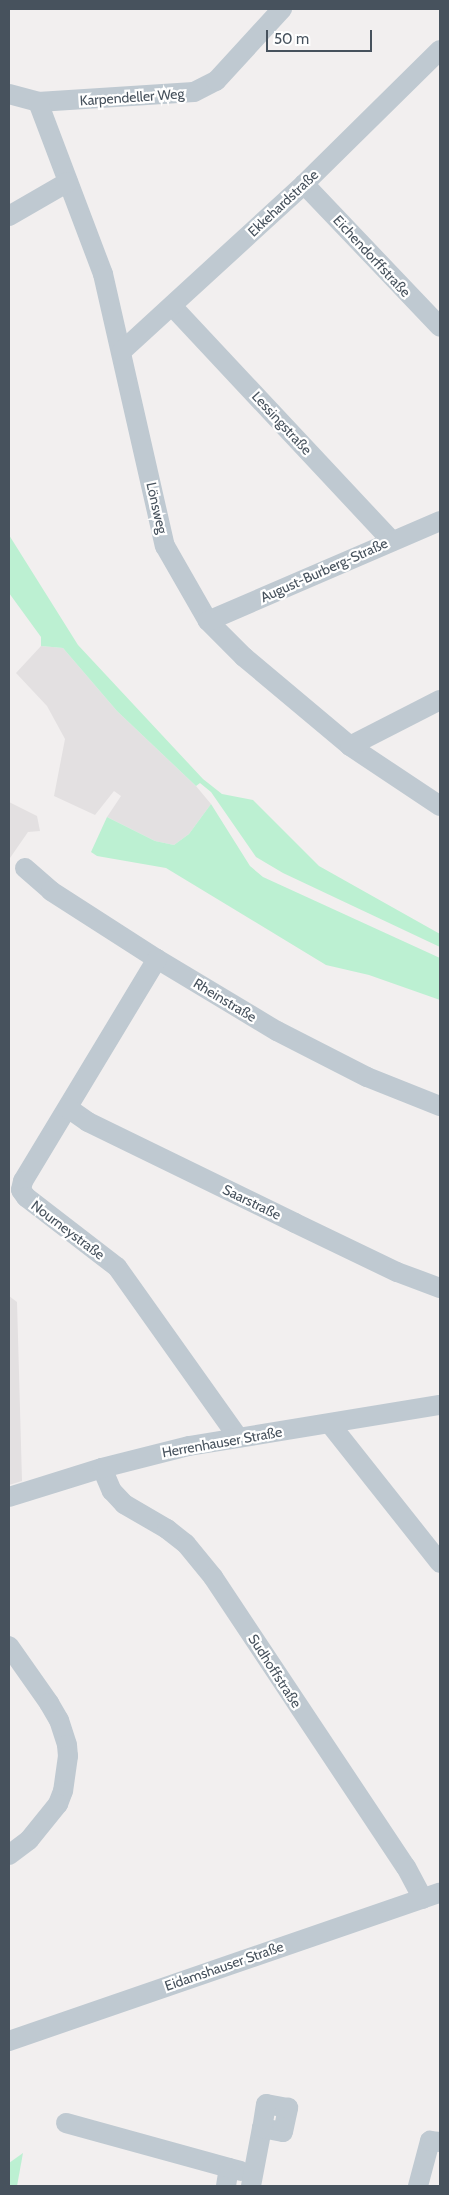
<!DOCTYPE html>
<meta charset="utf-8">
<style>
body{margin:0}
#map{position:relative;width:449px;height:2195px;overflow:hidden;background:#f2efef;font-family:Cabin,sans-serif}
div>[style]{position:absolute}
.education>*{inset:0;background:#e3e0e1}
.green>*{inset:0;background:#bcf0d2}
.minor>*{height:20px;margin:-10px;padding:0 10px;transform-origin:10px;border-radius:10px;background:#bfc9d1}
span{translate:-50% -50%;white-space:nowrap;text-align:center;line-height:1.15;-webkit-text-stroke:4.5px #fff;paint-order:stroke}
.street-label{font-size:14px;color:#47525d}
.frame{position:absolute;inset:0;border:10px solid #47525d;pointer-events:none}
.scale{position:absolute;left:266px;top:30px;width:106px;height:22px;box-sizing:border-box;border:2px solid #47525d;border-top:0;padding-left:6px;font-size:15px;line-height:18px;white-space:nowrap;color:#47525d;-webkit-text-stroke:4px #fff;paint-order:stroke}
</style>
<div id="map">
<div class="education">
<div style="clip-path:polygon(41px 646px,63px 648px,117px 711px,196px 786px,211px 804px,189px 834px,174px 845px,155px 841px,107px 817px,121px 796px,114px 791px,95px 815px,54px 796px,65px 739px,47px 706px,16px 673px)"></div>
<div style="clip-path:polygon(9px 802px,37px 816px,40px 831px,28px 832px,10px 858px)"></div>
<div style="clip-path:polygon(9px 1296px,17px 1302px,22px 1481px,9px 1485px)"></div>
</div>
<div class="green">
<div style="clip-path:polygon(9px 535px,78px 645px,203px 779px,222px 794px,253px 800px,319px 866px,440px 934px,440px 947px,283px 873px,256px 857px,211px 792px,200px 783px,196px 786px,117px 711px,63px 648px,41px 646px,41px 637px,9px 593px)"></div>
<div style="clip-path:polygon(211px 804px,250px 866px,263px 877px,440px 958px,440px 1000px,369px 975px,326px 965px,166px 868px,97px 856px,91px 852px,107px 817px,155px 841px,174px 845px,189px 834px)"></div>
<div style="clip-path:polygon(23px 2153px,17px 2186px,9px 2186px,9px 2163px)"></div>
</div>
<div class="minor">
<div style="left:9px;top:94px;width:30px;rotate:15deg"></div>
<div style="left:38px;top:102px;width:156px;rotate:-3.7deg"></div>
<div style="left:194px;top:92px;width:25px;rotate:-27deg"></div>
<div style="left:216px;top:81px;width:98px;rotate:-47.5deg"></div>
<div style="left:38px;top:102px;width:184px;rotate:69.3deg"></div>
<div style="left:103px;top:274px;width:279px;rotate:77.2deg"></div>
<div style="left:165px;top:546px;width:86px;rotate:60.2deg"></div>
<div style="left:208px;top:621px;width:51px;rotate:45deg"></div>
<div style="left:244px;top:657px;width:138px;rotate:40deg"></div>
<div style="left:350px;top:746px;width:108px;rotate:33.7deg"></div>
<div style="left:304px;top:184px;width:197px;rotate:46.4deg"></div>
<div style="left:9px;top:216px;width:68px;rotate:-30deg"></div>
<div style="left:172px;top:306px;width:322px;rotate:46.9deg"></div>
<div style="left:122px;top:351px;width:247px;rotate:-42.5deg"></div>
<div style="left:304px;top:184px;width:191px;rotate:-44.6deg"></div>
<div style="left:208px;top:621px;width:253px;rotate:-23.3deg"></div>
<div style="left:350px;top:746px;width:101px;rotate:-27.1deg"></div>
<div style="left:25px;top:868px;width:35px;rotate:41deg"></div>
<div style="left:51px;top:891px;width:126px;rotate:32.7deg"></div>
<div style="left:157px;top:959px;width:140px;rotate:31deg"></div>
<div style="left:277px;top:1031px;width:101px;rotate:27.1deg"></div>
<div style="left:367px;top:1077px;width:79px;rotate:21.7deg"></div>
<div style="left:157px;top:959px;width:259px;rotate:121.1deg"></div>
<div style="left:23px;top:1181px;width:9px;rotate:103deg"></div>
<div style="left:21px;top:1190px;width:9px;rotate:54deg"></div>
<div style="left:26px;top:1197px;width:115px;rotate:37.6deg"></div>
<div style="left:117px;top:1267px;width:209px;rotate:54.6deg"></div>
<div style="left:68px;top:1108px;width:24px;rotate:35deg"></div>
<div style="left:88px;top:1122px;width:230px;rotate:26deg"></div>
<div style="left:295px;top:1223px;width:113px;rotate:25.7deg"></div>
<div style="left:397px;top:1272px;width:46px;rotate:20.4deg"></div>
<div style="left:330px;top:1424px;width:177px;rotate:51.6deg"></div>
<div style="left:102px;top:1468px;width:25px;rotate:67deg"></div>
<div style="left:112px;top:1491px;width:18px;rotate:47deg"></div>
<div style="left:124px;top:1504px;width:50px;rotate:30.2deg"></div>
<div style="left:167px;top:1529px;width:24px;rotate:38deg"></div>
<div style="left:186px;top:1544px;width:43px;rotate:50.7deg"></div>
<div style="left:213px;top:1577px;width:348px;rotate:56.4deg"></div>
<div style="left:406px;top:1867px;width:36px;rotate:62deg"></div>
<div style="left:9px;top:1497px;width:97px;rotate:-17.3deg"></div>
<div style="left:102px;top:1468px;width:90px;rotate:-14.2deg"></div>
<div style="left:189px;top:1446px;width:254px;rotate:-9.3deg"></div>
<div style="left:9px;top:1646px;width:70px;rotate:54.9deg"></div>
<div style="left:49px;top:1703px;width:20px;rotate:60deg"></div>
<div style="left:59px;top:1720px;width:26px;rotate:72deg"></div>
<div style="left:67px;top:1745px;width:11px;rotate:85deg"></div>
<div style="left:68px;top:1756px;width:35px;rotate:98deg"></div>
<div style="left:63px;top:1791px;width:14px;rotate:111deg"></div>
<div style="left:58px;top:1804px;width:46px;rotate:128.9deg"></div>
<div style="left:29px;top:1840px;width:25px;rotate:143deg"></div>
<div style="left:9px;top:2041px;width:456px;rotate:-19deg"></div>
<div style="left:66px;top:2123px;width:169px;rotate:15.4deg"></div>
<div style="left:226px;top:2186px;width:18px;rotate:-81deg"></div>
<div style="left:229px;top:2168px;width:12px;rotate:14deg"></div>
<div style="left:251px;top:2186px;width:59px;rotate:-79.3deg"></div>
<div style="left:262px;top:2128px;width:21px;rotate:11deg"></div>
<div style="left:283px;top:2132px;width:25px;rotate:-78deg"></div>
<div style="left:288px;top:2108px;width:22px;rotate:-170deg"></div>
<div style="left:266px;top:2104px;width:24px;rotate:99deg"></div>
<div style="left:418px;top:2186px;width:47px;rotate:-75.1deg"></div>
<div style="left:430px;top:2141px;width:10px;rotate:6deg"></div>
</div>
<div class="street-label">
<span style="left:132px;top:97px;rotate:-4deg">Karpendeller Weg</span>
<span style="left:283px;top:203px;rotate:-43deg">Ekkehardstraße</span>
<span style="left:372px;top:256px;rotate:47deg">Eichendorffstraße</span>
<span style="left:282px;top:423px;rotate:47deg">Lessingstraße</span>
<span style="left:157px;top:508px;rotate:77deg">Lönsweg</span>
<span style="left:324px;top:570px;rotate:-24deg">August-Burberg-Straße</span>
<span style="left:225px;top:1000px;rotate:31deg">Rheinstraße</span>
<span style="left:252px;top:1202px;rotate:26deg">Saarstraße</span>
<span style="left:68px;top:1230px;rotate:37deg">Nourneystraße</span>
<span style="left:222px;top:1442px;rotate:-10deg">Herrenhauser Straße</span>
<span style="left:275px;top:1671px;rotate:57deg">Sudhoffstraße</span>
<span style="left:224px;top:1966px;rotate:-19deg">Eidamshauser Straße</span>
</div>
<div class="frame"></div>
<div class="scale">50 m</div>
</div>
